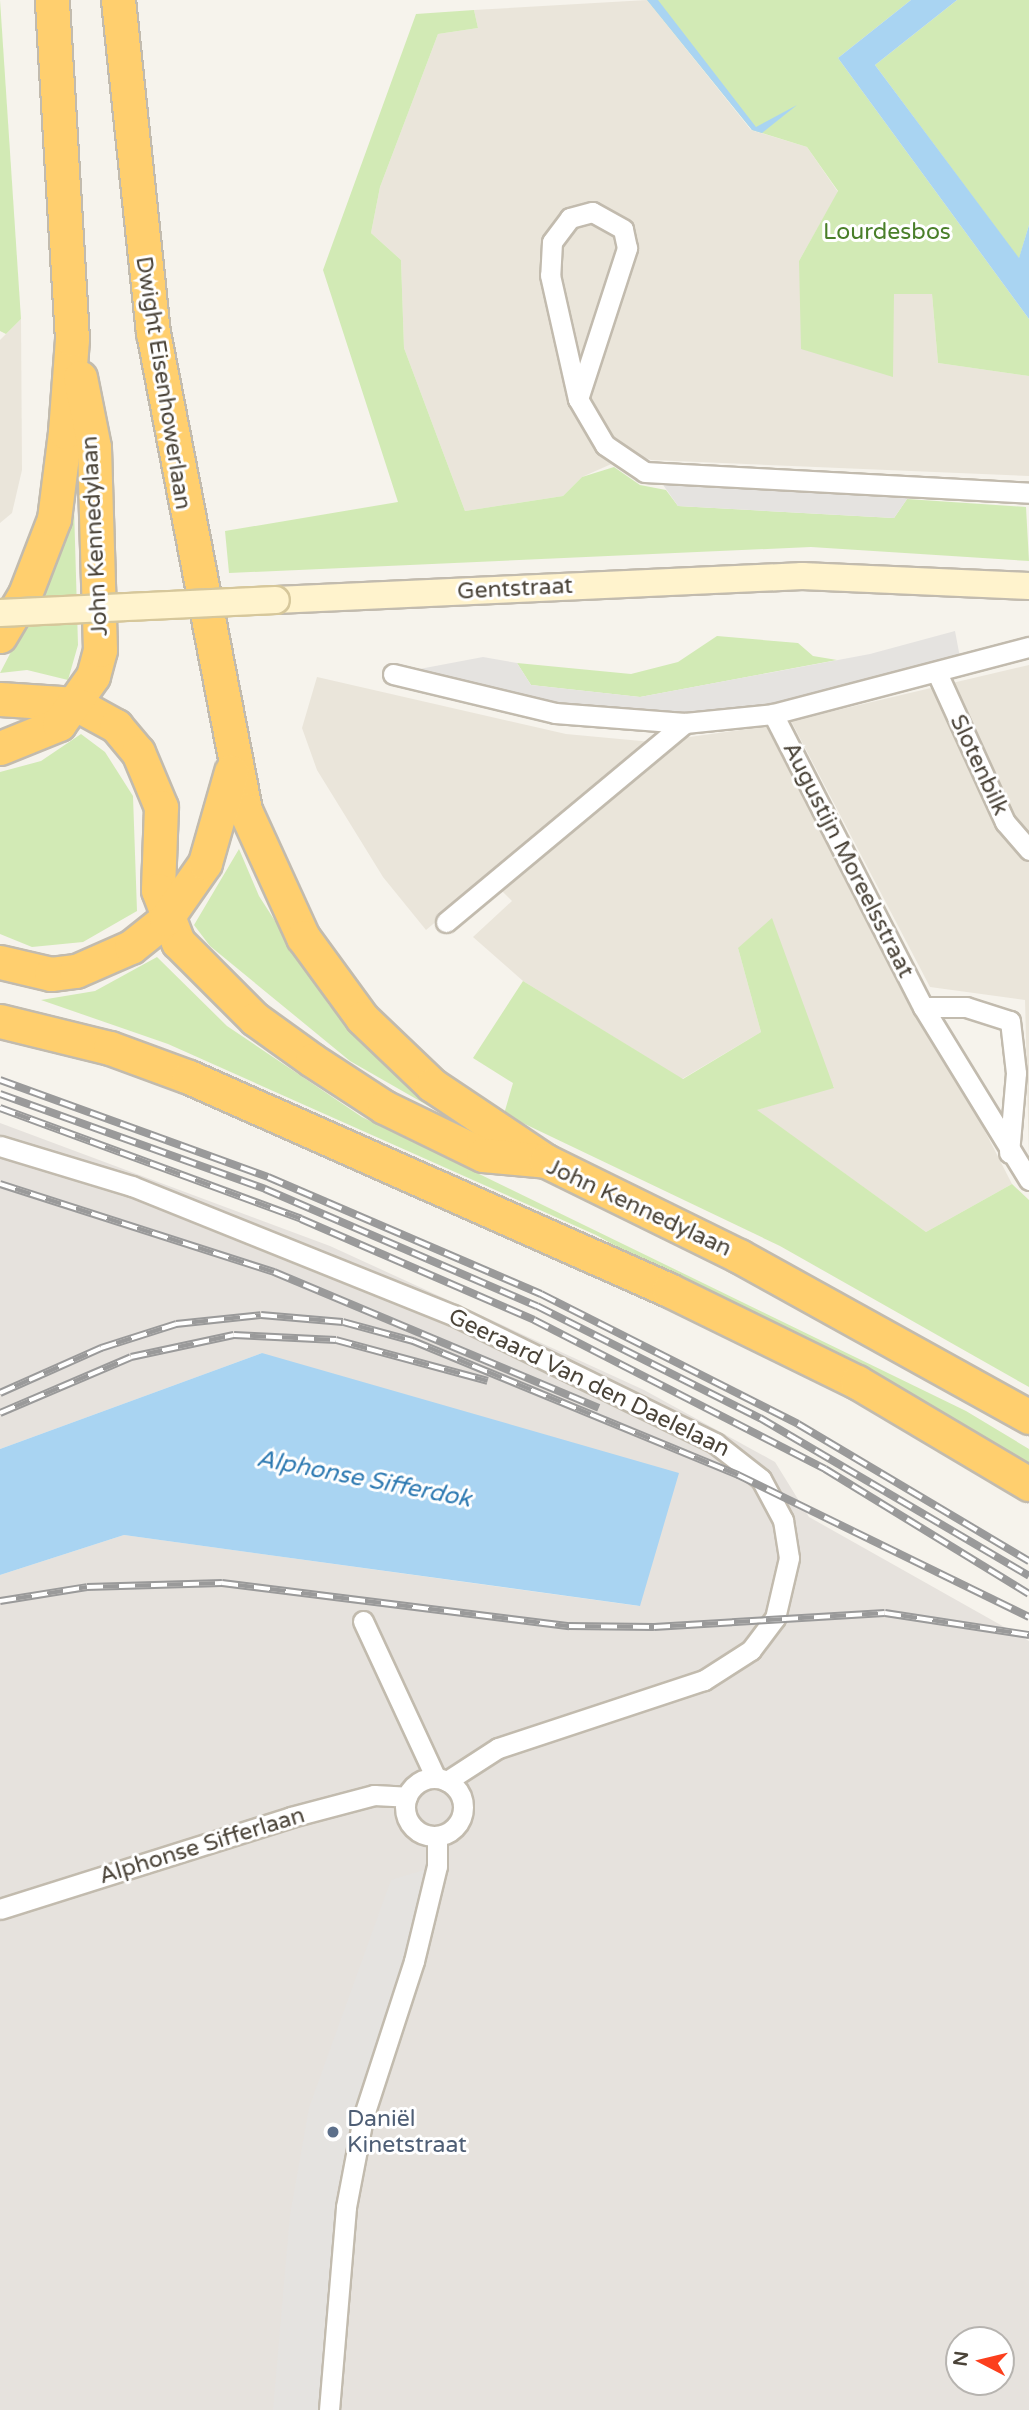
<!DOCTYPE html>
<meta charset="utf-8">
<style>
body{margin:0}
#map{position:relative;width:1029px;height:2410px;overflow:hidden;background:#f6f3ec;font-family:"Varela Round",sans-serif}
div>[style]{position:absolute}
.residential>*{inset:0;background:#eae5da}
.industrial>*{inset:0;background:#e6e2dd}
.green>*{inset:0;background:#d2eab5}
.parking>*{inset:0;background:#e5e3e0}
.water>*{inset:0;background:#a9d4f2}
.roads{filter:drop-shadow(2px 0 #c2bbae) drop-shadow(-2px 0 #c2bbae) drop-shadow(0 2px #c2bbae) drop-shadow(0 -2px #c2bbae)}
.street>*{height:19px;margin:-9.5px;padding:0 9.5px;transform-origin:9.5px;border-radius:9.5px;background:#fff}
.street>.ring{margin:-9.5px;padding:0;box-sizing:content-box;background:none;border:19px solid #fff;border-radius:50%}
.secondary>*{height:26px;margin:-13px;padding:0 13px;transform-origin:13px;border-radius:13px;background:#fff3cd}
.highway>*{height:33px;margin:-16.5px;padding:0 16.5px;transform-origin:16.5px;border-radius:16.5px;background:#ffcf6e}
.rail>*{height:8px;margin-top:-4px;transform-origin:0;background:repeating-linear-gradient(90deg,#fff 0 16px,#9a9a9a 0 32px);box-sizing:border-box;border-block:2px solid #9a9a9a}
.bridges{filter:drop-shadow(2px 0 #d6c79b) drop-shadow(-2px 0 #d6c79b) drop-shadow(0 2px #d6c79b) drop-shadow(0 -2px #d6c79b)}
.secondary-bridge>*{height:26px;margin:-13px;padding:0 13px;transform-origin:13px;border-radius:13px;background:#fff3cd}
.dots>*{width:19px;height:19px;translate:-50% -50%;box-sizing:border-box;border:4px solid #fff;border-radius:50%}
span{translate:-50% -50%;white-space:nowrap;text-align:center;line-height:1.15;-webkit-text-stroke:6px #fff;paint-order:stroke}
.park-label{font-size:23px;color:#4a7f2a}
.street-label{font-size:23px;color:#4b4439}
.service-label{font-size:23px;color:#4e5e75}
.left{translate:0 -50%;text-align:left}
.water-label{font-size:24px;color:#2e7ab2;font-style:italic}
.north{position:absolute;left:945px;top:2326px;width:70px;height:70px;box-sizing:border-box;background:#fff;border:2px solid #b7b4b0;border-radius:50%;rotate:277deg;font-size:19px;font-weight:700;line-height:28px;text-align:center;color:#4b4439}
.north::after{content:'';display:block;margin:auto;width:24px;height:32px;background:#fc3f1d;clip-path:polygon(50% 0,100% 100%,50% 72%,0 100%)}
</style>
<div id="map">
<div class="residential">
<div style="clip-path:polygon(647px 0,751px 130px,807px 147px,838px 192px,799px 261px,894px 294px,932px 294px,938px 363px,1029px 376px,1029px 476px,651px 460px,634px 454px,582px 477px,563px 496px,465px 511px,404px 348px,401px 260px,371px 233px,380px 187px,438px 34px,478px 28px,474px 10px)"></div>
<div style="clip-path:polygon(21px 319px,22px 470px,12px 513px,0 523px,0 340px)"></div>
<div style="clip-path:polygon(1029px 665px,1029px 1158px,1025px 1000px,930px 987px,791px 721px)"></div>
<div style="clip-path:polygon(317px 677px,566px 734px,652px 742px,426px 930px,383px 877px,317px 770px,302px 728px)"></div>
<div style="clip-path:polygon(777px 725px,1012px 1184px,926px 1232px,756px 1110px,834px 1087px,738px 948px,761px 1032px,682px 1079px,523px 981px,473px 937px,512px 901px,499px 888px,682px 738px)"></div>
</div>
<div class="industrial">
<div style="clip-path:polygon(evenodd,0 1123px,330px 1246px,644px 1390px,775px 1462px,809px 1517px,1029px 1641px,1029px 2410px,0 2410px,0 1575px,124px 1535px,639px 1606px,262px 1353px,0 1449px,0 1123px,959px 2340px,1001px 2340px,1001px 2382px,959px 2382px,959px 2340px)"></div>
</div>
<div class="green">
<div style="clip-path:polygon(0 0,21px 319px,6px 334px,0 331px)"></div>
<div style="clip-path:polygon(647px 0,911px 0,838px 58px,1029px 319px,1029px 376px,938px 363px,932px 294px,894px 294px,893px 377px,801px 349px,799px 261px,838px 191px,807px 147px,752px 130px)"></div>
<div style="clip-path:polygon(957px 0,1029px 0,1029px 225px,1019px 259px,875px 65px)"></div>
<div style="clip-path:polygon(474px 10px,478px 28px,438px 34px,380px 187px,371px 233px,401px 260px,404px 348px,465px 511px,563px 496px,582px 477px,614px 467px,640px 485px,666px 490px,678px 506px,894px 518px,907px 499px,1026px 507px,1029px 561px,811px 547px,229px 573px,225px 531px,398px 502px,323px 270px,416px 14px)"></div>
<div style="clip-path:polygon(69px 507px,74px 507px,78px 645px,68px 680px,27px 670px,0 673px,49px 579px)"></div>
<div style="clip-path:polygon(717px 636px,798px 643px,813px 656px,837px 660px,640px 697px,531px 685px,517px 663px,631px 674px,678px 662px)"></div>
<div style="clip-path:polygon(81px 734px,105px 752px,133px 796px,137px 911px,83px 942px,32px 947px,0 934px,0 772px,41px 761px)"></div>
<div style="clip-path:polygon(239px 849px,259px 896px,329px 1005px,372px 1053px,446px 1116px,350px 1061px,210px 946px,194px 925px)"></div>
<div style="clip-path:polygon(772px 918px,834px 1088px,757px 1110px,926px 1232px,1012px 1184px,1029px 1200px,1029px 1387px,780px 1246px,504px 1114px,513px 1083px,473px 1058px,523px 981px,683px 1079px,761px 1032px,738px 948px)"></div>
<div style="clip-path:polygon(157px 957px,227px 1026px,362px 1117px,966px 1411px,1029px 1449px,1029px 1475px,596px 1235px,168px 1044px,41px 1000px,95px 991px)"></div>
</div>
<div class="parking">
<div style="clip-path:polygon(654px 472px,918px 483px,894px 518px,678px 506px)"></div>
<div style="clip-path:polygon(955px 631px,962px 668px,773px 714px,616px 722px,393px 674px,483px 657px,517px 663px,531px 685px,640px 697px,870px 654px)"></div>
<div style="clip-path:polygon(437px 1866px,363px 2118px,329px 2410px,273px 2410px,290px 2215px,309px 2108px,391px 1880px)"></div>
</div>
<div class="water">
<div style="clip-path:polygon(647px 0,658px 0,756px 127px,797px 105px,762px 133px,752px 130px)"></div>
<div style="clip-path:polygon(911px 0,957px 0,875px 65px,1019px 258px,1029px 225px,1029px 319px,838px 58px)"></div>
<div style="clip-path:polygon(262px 1353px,679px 1473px,640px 1606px,124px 1535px,0 1575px,0 1449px)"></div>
</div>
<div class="roads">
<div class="street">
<div style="left:578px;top:399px;width:159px;rotate:-72deg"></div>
<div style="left:627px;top:248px;width:19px;rotate:-102deg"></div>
<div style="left:623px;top:229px;width:35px;rotate:-151deg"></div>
<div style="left:592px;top:212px;width:23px;rotate:165deg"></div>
<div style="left:570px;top:218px;width:30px;rotate:127deg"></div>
<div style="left:552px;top:242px;width:33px;rotate:93deg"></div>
<div style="left:550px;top:275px;width:127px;rotate:77.3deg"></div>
<div style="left:578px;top:399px;width:53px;rotate:59.6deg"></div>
<div style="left:605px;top:445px;width:48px;rotate:34deg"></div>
<div style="left:645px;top:472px;width:385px;rotate:3.1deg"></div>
<div style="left:393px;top:674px;width:167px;rotate:13.5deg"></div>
<div style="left:555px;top:713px;width:130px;rotate:4.4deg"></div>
<div style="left:685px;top:723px;width:88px;rotate:-5.8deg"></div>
<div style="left:773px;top:714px;width:265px;rotate:-14.7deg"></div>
<div style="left:938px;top:675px;width:162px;rotate:65.5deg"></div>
<div style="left:1005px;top:822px;width:37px;rotate:49deg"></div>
<div style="left:773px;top:714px;width:329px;rotate:62.9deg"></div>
<div style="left:923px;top:1007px;width:203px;rotate:58.5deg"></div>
<div style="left:446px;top:922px;width:311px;rotate:-39.8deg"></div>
<div style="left:923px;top:1007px;width:43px"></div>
<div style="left:966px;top:1007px;width:46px;rotate:17.7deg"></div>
<div style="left:1010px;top:1021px;width:52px;rotate:83.4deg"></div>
<div style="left:1016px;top:1073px;width:80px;rotate:95deg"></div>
<div style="left:0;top:1146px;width:138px;rotate:16.9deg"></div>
<div style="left:132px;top:1186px;width:346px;rotate:21.9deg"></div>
<div style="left:453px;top:1315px;width:292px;rotate:26deg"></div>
<div style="left:715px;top:1443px;width:58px;rotate:38deg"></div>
<div style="left:761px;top:1479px;width:47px;rotate:61.8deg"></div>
<div style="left:783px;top:1520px;width:38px;rotate:81deg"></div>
<div style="left:789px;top:1558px;width:62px;rotate:103.1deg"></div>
<div style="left:775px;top:1618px;width:40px;rotate:127deg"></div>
<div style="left:751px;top:1650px;width:56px;rotate:147.4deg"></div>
<div style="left:704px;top:1680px;width:217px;rotate:161.7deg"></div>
<div style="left:498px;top:1748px;width:61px;rotate:147.1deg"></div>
<div style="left:363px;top:1621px;width:173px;rotate:65.1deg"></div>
<div class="ring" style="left:405px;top:1778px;width:39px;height:39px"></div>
<div style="left:0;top:1909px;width:305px;rotate:-17.5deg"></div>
<div style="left:291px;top:1817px;width:86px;rotate:-14.8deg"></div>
<div style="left:374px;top:1795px;width:33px;rotate:3deg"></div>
<div style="left:329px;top:2410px;width:204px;rotate:-85.2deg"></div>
<div style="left:346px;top:2207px;width:91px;rotate:-79.2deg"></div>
<div style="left:363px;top:2118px;width:165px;rotate:-72deg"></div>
<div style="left:414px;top:1961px;width:98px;rotate:-76.4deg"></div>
<div style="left:437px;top:1866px;width:29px;rotate:-90deg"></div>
</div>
<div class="secondary">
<div style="left:276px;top:600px;width:527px;rotate:-2.61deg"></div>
<div style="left:802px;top:576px;width:227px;rotate:2.5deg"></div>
</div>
<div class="highway">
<div style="left:118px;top:0;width:334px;rotate:84deg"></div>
<div style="left:153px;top:332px;width:487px;rotate:79.1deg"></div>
<div style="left:245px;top:810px;width:140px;rotate:65.5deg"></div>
<div style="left:303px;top:937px;width:100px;rotate:53.9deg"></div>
<div style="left:362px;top:1018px;width:97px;rotate:43.7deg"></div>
<div style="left:432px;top:1085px;width:131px;rotate:33.8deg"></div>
<div style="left:0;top:636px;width:49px;rotate:-59.2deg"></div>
<div style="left:25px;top:594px;width:80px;rotate:-68.9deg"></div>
<div style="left:54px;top:519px;width:88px;rotate:-82.8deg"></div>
<div style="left:65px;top:432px;width:93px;rotate:-85.7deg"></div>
<div style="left:72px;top:339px;width:340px;rotate:-93.4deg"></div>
<div style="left:0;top:699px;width:76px;rotate:3.8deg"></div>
<div style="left:76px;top:704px;width:46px;rotate:28.8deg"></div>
<div style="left:116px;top:726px;width:34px;rotate:50deg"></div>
<div style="left:138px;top:752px;width:60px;rotate:67.3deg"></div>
<div style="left:161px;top:807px;width:83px;rotate:92.1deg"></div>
<div style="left:158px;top:890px;width:56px;rotate:69deg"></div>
<div style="left:178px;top:942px;width:109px;rotate:45deg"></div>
<div style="left:255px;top:1019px;width:70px;rotate:35.7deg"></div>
<div style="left:312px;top:1060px;width:86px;rotate:33.1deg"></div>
<div style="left:384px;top:1107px;width:110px;rotate:25.9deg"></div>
<div style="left:483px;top:1155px;width:63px;rotate:5.4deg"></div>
<div style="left:546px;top:1161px;width:215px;rotate:26.2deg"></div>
<div style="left:739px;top:1256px;width:332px;rotate:29deg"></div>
<div style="left:0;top:748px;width:64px;rotate:-22.1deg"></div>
<div style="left:59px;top:724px;width:59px;rotate:-54.7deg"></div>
<div style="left:93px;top:676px;width:27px;rotate:-75deg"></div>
<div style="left:100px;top:650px;width:203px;rotate:-91.7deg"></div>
<div style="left:94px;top:447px;width:71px;rotate:-101.3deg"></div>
<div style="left:0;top:962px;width:52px;rotate:13.2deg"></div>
<div style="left:51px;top:974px;width:25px;rotate:-7deg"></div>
<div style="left:76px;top:971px;width:60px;rotate:-23.6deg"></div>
<div style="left:131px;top:947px;width:45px;rotate:-38.7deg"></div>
<div style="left:166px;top:919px;width:68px;rotate:-55.1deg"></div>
<div style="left:205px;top:863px;width:95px;rotate:-74.1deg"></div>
<div style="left:0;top:1021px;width:113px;rotate:13.8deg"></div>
<div style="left:110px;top:1048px;width:84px;rotate:20.2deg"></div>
<div style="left:189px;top:1077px;width:525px;rotate:23.93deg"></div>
<div style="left:669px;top:1290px;width:209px;rotate:26.1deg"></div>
<div style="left:857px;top:1382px;width:200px;rotate:30.7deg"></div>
</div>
</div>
<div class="rail">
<div style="left:0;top:1080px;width:285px;rotate:19.9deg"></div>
<div style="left:268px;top:1177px;width:297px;rotate:23.2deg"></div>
<div style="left:541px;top:1294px;width:288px;rotate:26.8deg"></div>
<div style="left:798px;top:1424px;width:269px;rotate:30.7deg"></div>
<div style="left:0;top:1094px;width:282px;rotate:19.7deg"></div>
<div style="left:265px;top:1189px;width:296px;rotate:23.3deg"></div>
<div style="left:537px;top:1306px;width:250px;rotate:26.7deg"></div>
<div style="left:760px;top:1418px;width:312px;rotate:30.4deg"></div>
<div style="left:0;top:1108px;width:321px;rotate:20.2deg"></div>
<div style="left:301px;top:1219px;width:254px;rotate:23.4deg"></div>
<div style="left:534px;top:1320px;width:327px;rotate:27.1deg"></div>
<div style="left:825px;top:1469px;width:239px;rotate:31.5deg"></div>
<div style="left:0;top:1184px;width:288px;rotate:17.8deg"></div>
<div style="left:274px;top:1272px;width:352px;rotate:22.7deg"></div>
<div style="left:0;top:1393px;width:111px;rotate:-24deg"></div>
<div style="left:101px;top:1348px;width:79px;rotate:-17.7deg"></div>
<div style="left:176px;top:1324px;width:85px;rotate:-6deg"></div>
<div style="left:261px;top:1315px;width:82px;rotate:4.9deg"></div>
<div style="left:343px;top:1322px;width:73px;rotate:15.2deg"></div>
<div style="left:413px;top:1341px;width:352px;rotate:22.4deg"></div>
<div style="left:738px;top:1475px;width:324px;rotate:26deg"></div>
<div style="left:0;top:1413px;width:142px;rotate:-23.1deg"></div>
<div style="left:131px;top:1357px;width:105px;rotate:-12.1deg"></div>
<div style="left:234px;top:1335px;width:102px;rotate:2.8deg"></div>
<div style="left:336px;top:1340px;width:157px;rotate:15.1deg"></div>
<div style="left:0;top:1601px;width:88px;rotate:-9.1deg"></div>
<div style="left:87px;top:1587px;width:135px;rotate:-1.7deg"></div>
<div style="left:222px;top:1583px;width:350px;rotate:7.1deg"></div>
<div style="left:569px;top:1626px;width:85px;rotate:0.7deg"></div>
<div style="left:654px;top:1627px;width:231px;rotate:-3.5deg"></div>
<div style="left:885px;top:1613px;width:146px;rotate:8.7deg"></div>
</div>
<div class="bridges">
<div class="secondary-bridge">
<div style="left:0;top:613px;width:276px;rotate:-2.7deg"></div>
</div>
</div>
<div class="dots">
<div style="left:333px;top:2132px;background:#5c6f8a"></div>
</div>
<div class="park-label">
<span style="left:887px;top:232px">Lourdesbos</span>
</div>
<div class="street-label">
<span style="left:163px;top:383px;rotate:81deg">Dwight Eisenhowerlaan</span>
<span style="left:95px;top:536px;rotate:-93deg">John Kennedylaan</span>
<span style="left:515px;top:589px;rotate:-3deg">Gentstraat</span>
<span style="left:979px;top:765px;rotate:65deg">Slotenbilk</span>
<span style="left:848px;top:860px;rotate:63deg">Augustijn Moreelsstraat</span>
<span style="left:639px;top:1208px;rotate:25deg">John Kennedylaan</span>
<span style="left:589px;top:1383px;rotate:26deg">Geeraard Van den Daelelaan</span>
<span style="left:202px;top:1846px;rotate:-17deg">Alphonse Sifferlaan</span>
</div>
<div class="service-label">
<span class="left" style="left:347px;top:2132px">Daniël<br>Kinetstraat</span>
</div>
<div class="water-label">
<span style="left:364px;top:1479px;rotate:11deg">Alphonse Sifferdok</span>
</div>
<div class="north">N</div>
</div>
